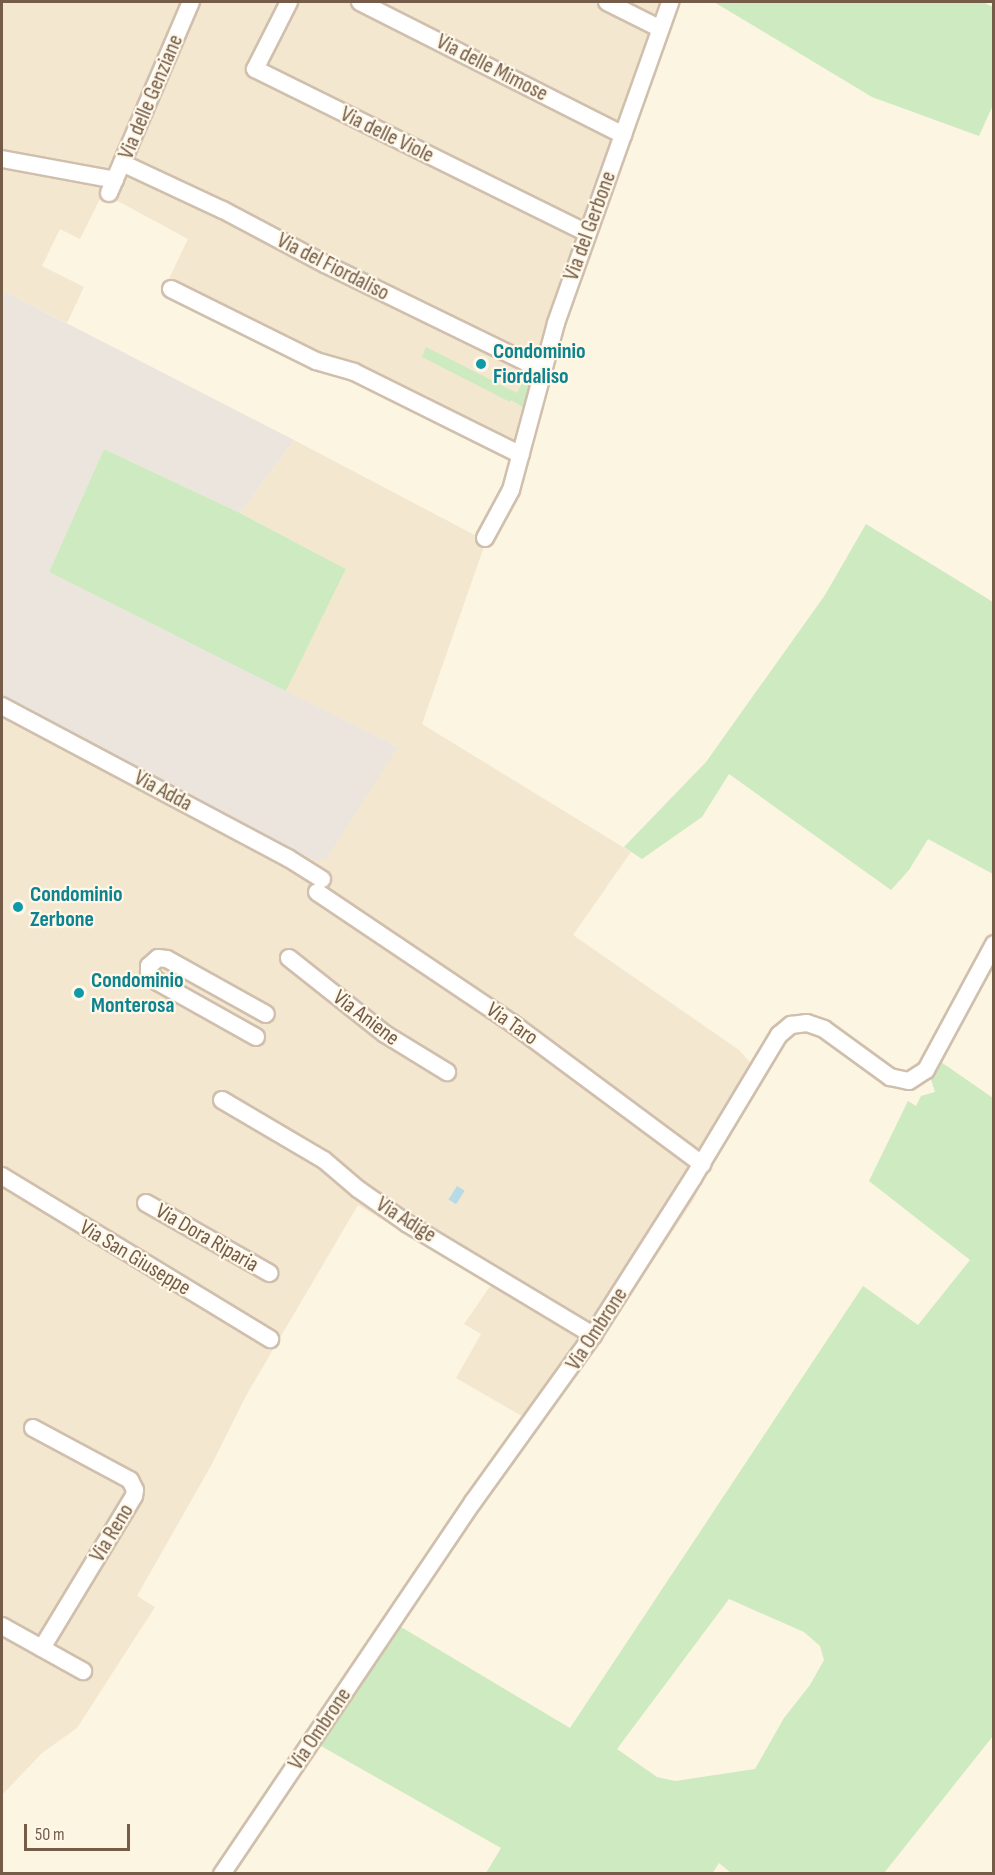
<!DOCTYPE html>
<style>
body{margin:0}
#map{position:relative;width:995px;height:1875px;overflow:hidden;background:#fcf5e2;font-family:"Sofia Sans Condensed",sans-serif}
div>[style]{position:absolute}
.residential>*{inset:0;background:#f4e7d0}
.industrial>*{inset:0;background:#ebe5dd}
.green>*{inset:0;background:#cdeac0}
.water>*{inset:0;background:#b6dae6;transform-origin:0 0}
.roads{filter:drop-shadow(2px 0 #d0bfac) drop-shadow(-2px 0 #d0bfac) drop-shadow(0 2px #d0bfac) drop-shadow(0 -2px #d0bfac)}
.minor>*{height:16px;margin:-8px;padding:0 8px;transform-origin:8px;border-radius:8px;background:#fff}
.dots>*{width:16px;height:16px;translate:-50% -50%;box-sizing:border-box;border:3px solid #fff8e8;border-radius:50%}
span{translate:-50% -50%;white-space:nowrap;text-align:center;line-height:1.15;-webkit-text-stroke:4.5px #fff8e8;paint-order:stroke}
.street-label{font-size:22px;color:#745c48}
.culture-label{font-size:22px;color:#0d838f;font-weight:700}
.left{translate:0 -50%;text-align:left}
.frame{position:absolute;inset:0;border:3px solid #745c48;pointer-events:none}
.scale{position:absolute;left:24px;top:1824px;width:106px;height:27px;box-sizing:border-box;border:3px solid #745c48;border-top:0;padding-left:8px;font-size:18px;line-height:21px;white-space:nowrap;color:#745c48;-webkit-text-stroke:4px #fff8e8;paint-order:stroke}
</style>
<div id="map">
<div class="residential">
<div style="clip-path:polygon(2px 2px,670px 2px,517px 447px,365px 375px,329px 374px,163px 291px,188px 239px,103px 193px,80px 239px,60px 229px,42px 266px,84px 287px,67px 323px,2px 290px)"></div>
<div style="clip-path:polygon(294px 440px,486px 541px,422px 724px,631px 852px,573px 935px,739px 1050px,763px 1077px,705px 1173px,694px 1199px,605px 1334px,539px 1426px,456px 1378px,481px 1334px,464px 1324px,491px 1285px,358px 1205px,247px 1394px,212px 1464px,137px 1596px,155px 1607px,77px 1728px,42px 1753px,2px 1795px,2px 696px,316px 861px,398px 747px,286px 691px,346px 569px,240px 513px)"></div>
</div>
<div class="industrial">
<div style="clip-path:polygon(2px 290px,294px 440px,240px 513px,104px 449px,49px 572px,398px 747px,326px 859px,316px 861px,273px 840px,2px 696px)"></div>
</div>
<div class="green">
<div style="clip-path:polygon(714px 2px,983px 2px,993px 7px,993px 105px,979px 136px,872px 97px)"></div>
<div style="clip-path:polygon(426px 347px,517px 393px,526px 375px,531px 378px,523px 407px,511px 400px,510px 402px,422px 357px)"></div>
<div style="clip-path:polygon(104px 449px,240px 513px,346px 569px,286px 691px,49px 572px)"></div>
<div style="clip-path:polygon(866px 524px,993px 602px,993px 874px,928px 839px,909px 870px,891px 890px,729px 774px,702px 817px,642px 859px,624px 847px,706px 762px,825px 595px)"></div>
<div style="clip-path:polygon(evenodd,941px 1062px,993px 1098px,993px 1736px,884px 1873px,731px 1873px,719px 1863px,712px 1874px,486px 1873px,501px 1848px,321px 1746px,401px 1627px,570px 1728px,863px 1286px,918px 1325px,970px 1260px,869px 1181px,908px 1101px,916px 1106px,921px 1096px,935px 1092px,931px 1079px,941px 1062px,729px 1599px,804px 1632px,820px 1646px,824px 1660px,810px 1685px,784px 1718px,755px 1769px,675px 1781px,657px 1777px,617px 1749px,729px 1599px)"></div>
</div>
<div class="water">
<div style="left:457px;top:1186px;width:9px;height:16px;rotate:32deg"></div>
</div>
<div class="roads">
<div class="minor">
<div style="left:289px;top:2px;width:75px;rotate:116.9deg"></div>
<div style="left:255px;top:69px;width:370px;rotate:26.3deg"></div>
<div style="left:360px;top:2px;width:295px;rotate:26.8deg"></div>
<div style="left:607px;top:2px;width:60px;rotate:26.6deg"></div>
<div style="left:2px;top:159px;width:115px;rotate:10.5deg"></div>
<div style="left:122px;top:163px;width:111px;rotate:25deg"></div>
<div style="left:223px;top:210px;width:115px;rotate:27.9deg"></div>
<div style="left:325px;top:264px;width:244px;rotate:26deg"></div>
<div style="left:109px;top:193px;width:208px;rotate:-66.8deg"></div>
<div style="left:171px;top:289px;width:162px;rotate:26.4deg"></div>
<div style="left:316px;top:361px;width:40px;rotate:16deg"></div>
<div style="left:354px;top:372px;width:186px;rotate:26.4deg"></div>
<div style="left:485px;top:538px;width:55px;rotate:-61.6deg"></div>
<div style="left:511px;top:490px;width:173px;rotate:-74.9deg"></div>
<div style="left:556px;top:323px;width:341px;rotate:-70.4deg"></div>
<div style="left:2px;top:706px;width:324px;rotate:28deg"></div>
<div style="left:288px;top:858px;width:40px;rotate:32deg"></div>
<div style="left:317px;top:892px;width:235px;rotate:33.9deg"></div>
<div style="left:512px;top:1023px;width:237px;rotate:36.6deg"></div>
<div style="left:289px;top:958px;width:122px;rotate:38.4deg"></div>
<div style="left:385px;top:1034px;width:73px;rotate:31.5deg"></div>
<div style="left:256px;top:1037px;width:112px;rotate:-150.7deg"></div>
<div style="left:158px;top:982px;width:13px;rotate:-135deg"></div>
<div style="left:149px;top:973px;width:7px;rotate:-90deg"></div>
<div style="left:149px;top:966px;width:12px;rotate:-42deg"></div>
<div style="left:158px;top:958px;width:9px;rotate:6deg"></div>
<div style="left:167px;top:959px;width:113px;rotate:29.1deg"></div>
<div style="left:222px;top:1100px;width:118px;rotate:30.5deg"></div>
<div style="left:324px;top:1160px;width:45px;rotate:40.5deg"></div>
<div style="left:358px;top:1189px;width:61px;rotate:35deg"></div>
<div style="left:408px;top:1224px;width:216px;rotate:31deg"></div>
<div style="left:2px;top:1176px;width:314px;rotate:31.3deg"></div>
<div style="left:146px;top:1203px;width:142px;rotate:29.6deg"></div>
<div style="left:33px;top:1428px;width:110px;rotate:28.2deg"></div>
<div style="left:130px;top:1480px;width:11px;rotate:63deg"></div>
<div style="left:135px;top:1490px;width:6px;rotate:99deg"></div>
<div style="left:134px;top:1496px;width:178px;rotate:121.2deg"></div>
<div style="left:2px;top:1626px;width:93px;rotate:29.1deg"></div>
<div style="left:222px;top:1874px;width:449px;rotate:-56deg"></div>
<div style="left:473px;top:1502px;width:206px;rotate:-54.3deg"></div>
<div style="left:593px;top:1335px;width:186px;rotate:-57.5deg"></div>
<div style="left:693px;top:1178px;width:167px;rotate:-59deg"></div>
<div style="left:779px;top:1035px;width:16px;rotate:-40deg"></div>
<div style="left:791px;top:1025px;width:16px;rotate:-7deg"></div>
<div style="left:807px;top:1023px;width:18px;rotate:19deg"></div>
<div style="left:824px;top:1029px;width:82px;rotate:36deg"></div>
<div style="left:890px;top:1077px;width:19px;rotate:12deg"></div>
<div style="left:909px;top:1081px;width:20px;rotate:-33deg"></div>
<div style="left:926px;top:1070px;width:143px;rotate:-61.6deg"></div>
</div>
</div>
<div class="dots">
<div style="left:481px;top:364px;background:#0f9aa8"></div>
<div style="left:18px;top:907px;background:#0f9aa8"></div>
<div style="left:79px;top:993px;background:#0f9aa8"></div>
</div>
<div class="street-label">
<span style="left:492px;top:68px;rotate:27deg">Via delle Mimose</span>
<span style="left:151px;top:97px;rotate:-67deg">Via delle Genziane</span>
<span style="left:387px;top:135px;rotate:26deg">Via delle Viole</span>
<span style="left:590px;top:226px;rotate:-70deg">Via del Gerbone</span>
<span style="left:333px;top:267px;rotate:27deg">Via del Fiordaliso</span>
<span style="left:163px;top:791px;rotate:28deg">Via Adda</span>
<span style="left:366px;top:1018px;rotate:37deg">Via Aniene</span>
<span style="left:512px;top:1024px;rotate:35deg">Via Taro</span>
<span style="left:406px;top:1220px;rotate:32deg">Via Adige</span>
<span style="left:207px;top:1238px;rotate:30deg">Via Dora Riparia</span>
<span style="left:135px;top:1258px;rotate:31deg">Via San Giuseppe</span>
<span style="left:597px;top:1329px;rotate:-57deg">Via Ombrone</span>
<span style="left:112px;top:1533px;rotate:-59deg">Via Reno</span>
<span style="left:320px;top:1729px;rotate:-56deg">Via Ombrone</span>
</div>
<div class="culture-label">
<span class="left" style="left:493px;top:364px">Condominio<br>Fiordaliso</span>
<span class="left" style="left:30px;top:907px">Condominio<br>Zerbone</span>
<span class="left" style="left:91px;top:993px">Condominio<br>Monterosa</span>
</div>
<div class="frame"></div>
<div class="scale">50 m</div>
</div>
